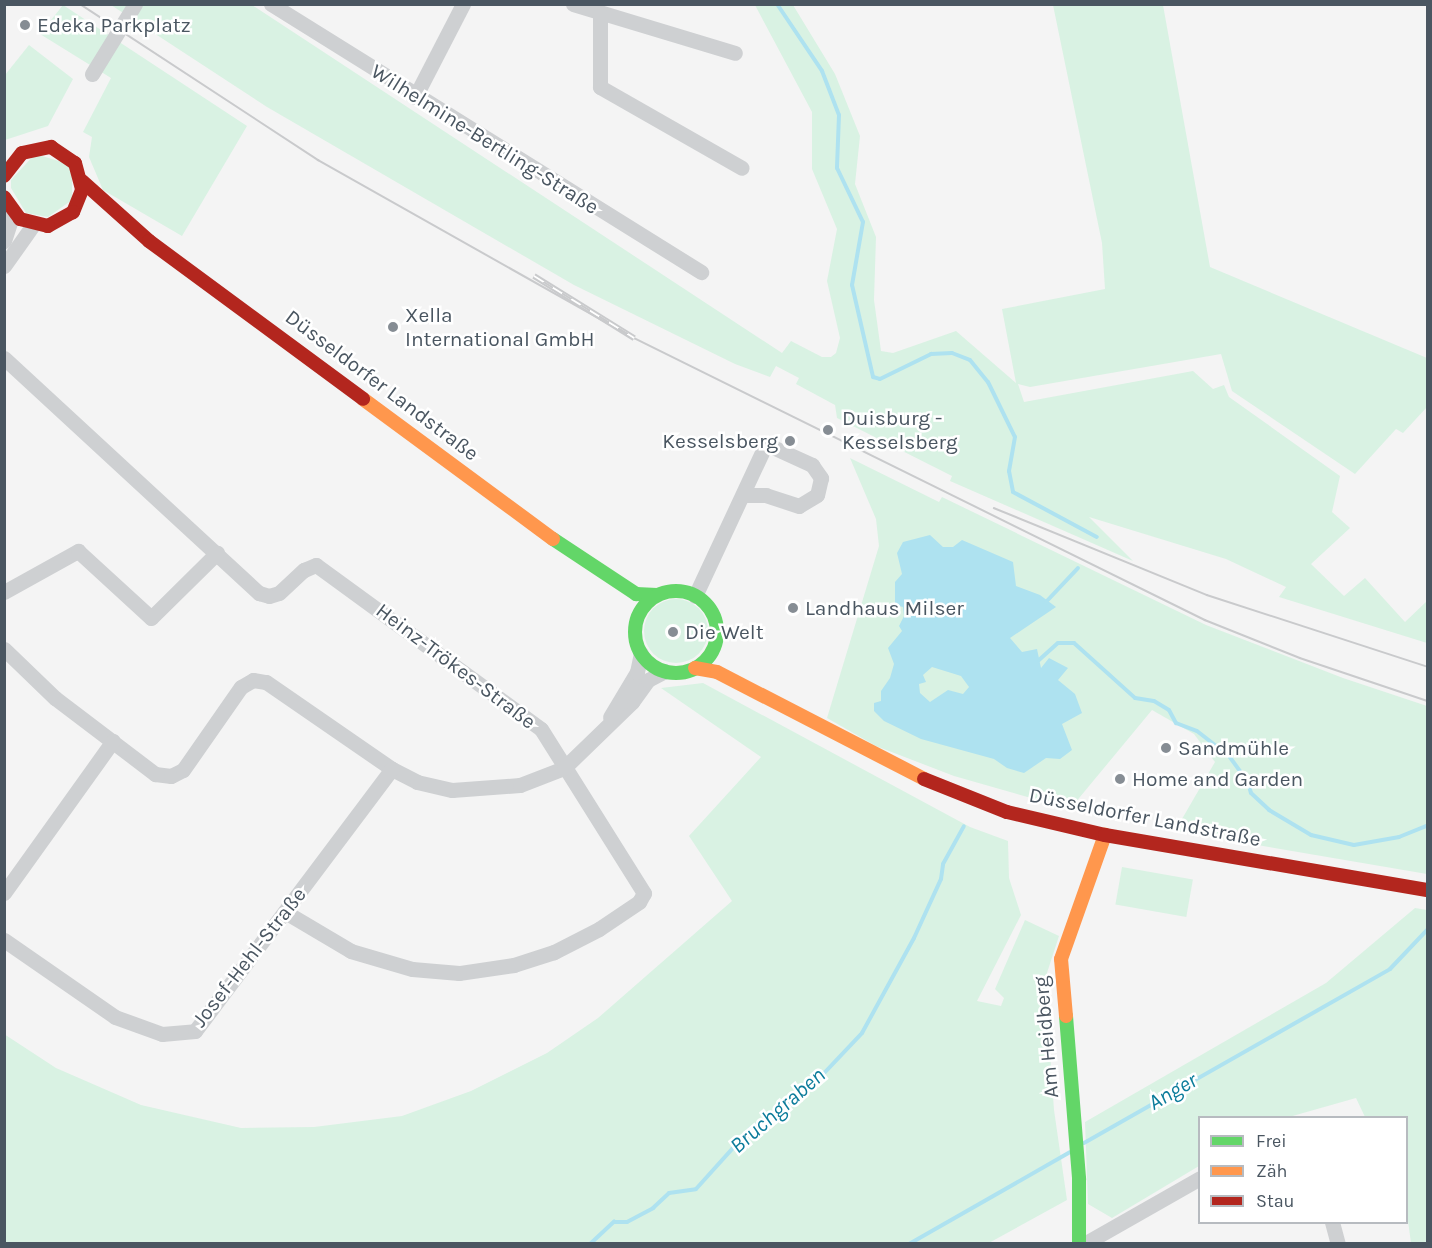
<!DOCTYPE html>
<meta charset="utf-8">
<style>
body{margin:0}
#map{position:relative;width:1432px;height:1248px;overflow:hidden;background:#f4f4f4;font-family:Karla,sans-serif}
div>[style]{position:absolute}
.green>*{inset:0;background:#d9f2e3;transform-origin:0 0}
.round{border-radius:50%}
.water>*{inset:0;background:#aee2f0}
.stream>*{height:4px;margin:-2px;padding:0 2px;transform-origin:2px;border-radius:2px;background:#aee2f0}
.street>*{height:15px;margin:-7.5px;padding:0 7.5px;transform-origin:7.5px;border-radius:7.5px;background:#ced0d2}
.fast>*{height:14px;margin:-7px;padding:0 7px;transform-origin:7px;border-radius:7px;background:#63d668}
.fast>.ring{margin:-7px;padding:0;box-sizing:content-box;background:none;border:14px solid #63d668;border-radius:50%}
.slow>*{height:14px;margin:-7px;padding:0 7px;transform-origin:7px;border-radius:7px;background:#ff974d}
.jam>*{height:14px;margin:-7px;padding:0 7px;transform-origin:7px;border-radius:7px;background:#b3261e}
.tram>*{height:1.5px;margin:-0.75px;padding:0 0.75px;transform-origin:0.75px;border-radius:0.75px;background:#c9cacc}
.rail>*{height:6px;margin-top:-3px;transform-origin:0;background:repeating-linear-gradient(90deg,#fff 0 11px,#c9cacc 0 22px);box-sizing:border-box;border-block:2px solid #c9cacc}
.dots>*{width:16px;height:16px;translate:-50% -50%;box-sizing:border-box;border:3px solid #fff;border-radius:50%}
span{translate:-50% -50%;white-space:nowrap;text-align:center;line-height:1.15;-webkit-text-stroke:5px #fff;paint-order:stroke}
.poi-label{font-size:21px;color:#4a5661}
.left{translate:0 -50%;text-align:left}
.right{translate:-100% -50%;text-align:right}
.street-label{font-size:21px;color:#4a5661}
.water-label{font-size:22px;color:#0c7c9b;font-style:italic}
.frame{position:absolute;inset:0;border:6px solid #4a5661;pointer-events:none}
.legend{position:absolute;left:1198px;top:1116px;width:210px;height:108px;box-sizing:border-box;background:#fff;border:2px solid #b7bbc0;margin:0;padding:8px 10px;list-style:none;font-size:18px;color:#4a5661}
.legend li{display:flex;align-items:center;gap:12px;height:30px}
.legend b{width:30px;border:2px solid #b7bbc0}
</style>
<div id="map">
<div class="green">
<div style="clip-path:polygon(63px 5px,247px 126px,182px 236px,103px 190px,89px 157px,92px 137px,83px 132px,111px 78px,40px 34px)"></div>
<div style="clip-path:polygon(111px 5px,252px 5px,782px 353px,791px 341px,822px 357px,831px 357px,836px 353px,840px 338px,827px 281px,837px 229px,812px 169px,812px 112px,755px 5px,793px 5px,835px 74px,860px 136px,855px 184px,876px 237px,874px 300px,881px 351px,893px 353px,956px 331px,1016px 383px,1002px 309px,1105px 289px,1102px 243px,1053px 5px,1163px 5px,1210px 267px,1427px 358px,1427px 407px,1403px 433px,1396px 429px,1355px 474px,1232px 391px,1221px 354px,1030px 387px,1018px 384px,1024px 402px,1193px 371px,1213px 389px,1224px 385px,1229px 397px,1340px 476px,1332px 512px,1350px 528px,1311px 564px,1344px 596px,1365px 578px,1405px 622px,1427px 601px,1427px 643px,1279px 597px,1286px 587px,1226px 559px,1089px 517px,1133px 561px,950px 481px,952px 476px,837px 418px,835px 405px,796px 384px,799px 378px,776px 366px,770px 377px,735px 364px,574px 285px,267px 107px)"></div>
<div style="clip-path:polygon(29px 45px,73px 79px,48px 126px,5px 140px,5px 75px)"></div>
<div style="clip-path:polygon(35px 154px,69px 164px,72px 171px,72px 200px,48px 217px,26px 213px,11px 188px,11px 180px)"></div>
<div style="clip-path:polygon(850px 458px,939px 502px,942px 497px,1206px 625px,1343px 678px,1427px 706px,1427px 874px,1175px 831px,1215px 762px,1194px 734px,1152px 710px,1070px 809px,954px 776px,876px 746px,827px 718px,879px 546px,876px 519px)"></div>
<div class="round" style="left:644px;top:599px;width:64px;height:64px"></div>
<div style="clip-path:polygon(703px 683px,970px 827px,1008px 841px,1009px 878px,1021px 915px,977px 1001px,1001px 1006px,1004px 998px,995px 989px,1025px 920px,1059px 936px,1045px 979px,1054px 1110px,1067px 1200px,987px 1244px,5px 1243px,4px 1034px,56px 1068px,141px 1105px,241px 1128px,314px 1127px,402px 1116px,471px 1091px,547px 1053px,598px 1018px,732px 901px,689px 836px,761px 757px,661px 688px)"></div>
<div style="left:1122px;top:867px;width:72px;height:38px;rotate:10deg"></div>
<div style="clip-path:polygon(1415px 908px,1427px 910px,1427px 1243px,1411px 1243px,1406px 1206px,1406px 1118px,1365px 1117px,1356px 1098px,1289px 1117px,1200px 1118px,1199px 1166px,1112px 1218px,1088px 1204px,1085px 1122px,1326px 983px)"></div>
</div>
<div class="water">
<div style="clip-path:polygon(evenodd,930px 535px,943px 547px,953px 547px,962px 540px,1013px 562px,1016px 586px,1040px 595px,1056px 607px,1010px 638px,1022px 652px,1037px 649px,1041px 668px,1049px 658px,1068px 668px,1058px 680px,1075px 694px,1082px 713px,1062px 724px,1072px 750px,1060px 759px,1046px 758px,1024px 773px,1007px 768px,994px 759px,921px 739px,884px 721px,874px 711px,874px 703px,881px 701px,881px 691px,890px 678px,894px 664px,888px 648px,902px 631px,899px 626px,904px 616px,903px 607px,895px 605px,895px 582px,902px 574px,897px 553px,903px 542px,930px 535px,932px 667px,961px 676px,969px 687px,963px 694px,948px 690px,930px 702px,920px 693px,919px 684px,926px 682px,923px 675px,932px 667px)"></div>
</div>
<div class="stream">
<div style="left:777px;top:4px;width:81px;rotate:56.1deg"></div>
<div style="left:822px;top:71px;width:47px;rotate:68.9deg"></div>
<div style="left:839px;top:115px;width:53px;rotate:92.2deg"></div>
<div style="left:837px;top:168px;width:60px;rotate:64.3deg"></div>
<div style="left:863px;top:222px;width:64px;rotate:99.9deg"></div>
<div style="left:852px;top:285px;width:94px;rotate:77.1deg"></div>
<div style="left:873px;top:377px;width:7px;rotate:16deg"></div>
<div style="left:880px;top:379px;width:57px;rotate:-26.1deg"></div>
<div style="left:931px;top:354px;width:21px;rotate:-3deg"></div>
<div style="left:952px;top:353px;width:19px;rotate:21deg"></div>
<div style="left:970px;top:360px;width:28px;rotate:51deg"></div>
<div style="left:988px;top:382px;width:61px;rotate:63.9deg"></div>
<div style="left:1015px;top:437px;width:35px;rotate:100deg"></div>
<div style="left:1009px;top:471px;width:21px;rotate:79deg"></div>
<div style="left:1013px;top:492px;width:95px;rotate:28.2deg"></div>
<div style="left:1045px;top:603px;width:48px;rotate:-46.7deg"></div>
<div style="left:1039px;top:660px;width:25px;rotate:-42deg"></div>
<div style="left:1058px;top:643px;width:16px"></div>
<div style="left:1074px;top:643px;width:82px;rotate:42deg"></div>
<div style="left:1135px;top:698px;width:19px;rotate:9deg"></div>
<div style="left:1154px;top:701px;width:17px;rotate:31deg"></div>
<div style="left:1169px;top:710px;width:15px;rotate:62deg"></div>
<div style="left:1176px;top:723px;width:22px;rotate:21deg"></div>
<div style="left:1197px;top:731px;width:41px;rotate:38deg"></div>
<div style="left:1229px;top:756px;width:32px;rotate:54deg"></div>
<div style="left:1248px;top:782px;width:11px;rotate:75deg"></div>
<div style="left:1251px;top:793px;width:25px;rotate:43deg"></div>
<div style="left:1269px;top:810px;width:49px;rotate:30.8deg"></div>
<div style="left:1311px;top:835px;width:44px;rotate:13.1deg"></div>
<div style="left:1354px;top:845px;width:46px;rotate:-10.1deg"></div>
<div style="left:1399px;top:837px;width:31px;rotate:-22deg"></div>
<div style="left:1084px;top:1143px;width:352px;rotate:-29.6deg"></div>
<div style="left:1390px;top:969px;width:55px;rotate:-46.5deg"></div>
<div style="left:590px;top:1244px;width:33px;rotate:-43deg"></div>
<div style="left:614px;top:1222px;width:13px"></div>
<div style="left:627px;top:1222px;width:30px;rotate:-28deg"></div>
<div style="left:653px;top:1208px;width:22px;rotate:-43deg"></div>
<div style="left:669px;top:1193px;width:27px;rotate:-8deg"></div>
<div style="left:696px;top:1189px;width:81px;rotate:-48deg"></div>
<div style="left:750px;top:1129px;width:73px;rotate:-34.3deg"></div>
<div style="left:810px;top:1088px;width:76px;rotate:-46.6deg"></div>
<div style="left:862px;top:1033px;width:108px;rotate:-61.3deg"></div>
<div style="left:914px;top:938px;width:65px;rotate:-65.4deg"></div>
<div style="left:941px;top:879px;width:15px;rotate:-82deg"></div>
<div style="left:943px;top:864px;width:43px;rotate:-61.1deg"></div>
<div style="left:909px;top:1244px;width:185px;rotate:-29.7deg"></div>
</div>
<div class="street">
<div style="left:271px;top:4px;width:507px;rotate:31.93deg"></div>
<div style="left:573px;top:4px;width:169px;rotate:16.8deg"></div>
<div style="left:600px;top:14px;width:73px;rotate:90deg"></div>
<div style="left:600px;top:87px;width:163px;rotate:29.7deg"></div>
<div style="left:92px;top:74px;width:82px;rotate:-58.4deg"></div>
<div style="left:415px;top:97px;width:105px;rotate:-62.7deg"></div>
<div style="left:4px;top:241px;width:29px;rotate:-72deg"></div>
<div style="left:4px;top:266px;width:50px;rotate:-54.7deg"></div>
<div style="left:4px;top:358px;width:347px;rotate:42.7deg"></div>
<div style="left:259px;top:593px;width:10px;rotate:17deg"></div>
<div style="left:269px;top:596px;width:10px;rotate:-17deg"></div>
<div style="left:279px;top:593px;width:34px;rotate:-43deg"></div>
<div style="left:304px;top:570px;width:13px;rotate:-23deg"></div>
<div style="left:316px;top:565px;width:278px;rotate:36.1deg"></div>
<div style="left:541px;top:729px;width:194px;rotate:57.9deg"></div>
<div style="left:644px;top:893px;width:10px;rotate:119deg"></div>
<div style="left:639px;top:902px;width:48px;rotate:146deg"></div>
<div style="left:599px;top:929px;width:51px;rotate:152.9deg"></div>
<div style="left:554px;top:952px;width:42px;rotate:162deg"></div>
<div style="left:514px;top:965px;width:56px;rotate:171.7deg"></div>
<div style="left:459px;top:973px;width:47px;rotate:-175.1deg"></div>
<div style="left:412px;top:969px;width:64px;rotate:-163.6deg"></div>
<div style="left:351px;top:951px;width:77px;rotate:-149.4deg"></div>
<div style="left:4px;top:592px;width:85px;rotate:-29deg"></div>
<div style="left:78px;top:551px;width:99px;rotate:42.5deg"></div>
<div style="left:151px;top:618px;width:93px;rotate:-44.6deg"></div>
<div style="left:695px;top:596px;width:168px;rotate:-65deg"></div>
<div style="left:766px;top:444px;width:51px;rotate:24.5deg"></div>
<div style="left:812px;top:465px;width:16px;rotate:55deg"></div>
<div style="left:821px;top:478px;width:17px;rotate:103deg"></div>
<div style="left:817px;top:495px;width:21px;rotate:149deg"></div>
<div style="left:799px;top:506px;width:35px;rotate:-162deg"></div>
<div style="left:766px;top:495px;width:23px;rotate:180deg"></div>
<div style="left:4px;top:649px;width:71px;rotate:43.9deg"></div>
<div style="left:55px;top:698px;width:126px;rotate:37.2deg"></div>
<div style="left:155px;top:774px;width:16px;rotate:7deg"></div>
<div style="left:171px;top:776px;width:13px;rotate:-27deg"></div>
<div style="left:183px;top:770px;width:101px;rotate:-55.1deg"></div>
<div style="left:241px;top:687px;width:14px;rotate:-30deg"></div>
<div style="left:253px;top:680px;width:13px;rotate:9deg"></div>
<div style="left:266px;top:682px;width:153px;rotate:34.6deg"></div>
<div style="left:392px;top:769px;width:28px;rotate:27deg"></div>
<div style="left:417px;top:782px;width:36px;rotate:13deg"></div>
<div style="left:452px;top:790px;width:68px;rotate:-4.2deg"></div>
<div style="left:520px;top:785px;width:47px;rotate:-21.1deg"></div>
<div style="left:564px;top:768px;width:95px;rotate:-44.1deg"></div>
<div style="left:632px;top:702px;width:27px;rotate:-54deg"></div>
<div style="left:648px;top:680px;width:19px;rotate:-28deg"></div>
<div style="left:610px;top:717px;width:52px;rotate:-59deg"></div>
<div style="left:637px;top:672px;width:19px;rotate:-78deg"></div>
<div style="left:4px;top:893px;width:187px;rotate:-54.4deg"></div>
<div style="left:4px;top:940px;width:135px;rotate:34.7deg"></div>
<div style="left:115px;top:1017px;width:50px;rotate:19.9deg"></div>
<div style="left:162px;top:1034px;width:33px;rotate:-5deg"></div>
<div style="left:195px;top:1031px;width:328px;rotate:-53.1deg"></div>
<div style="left:1332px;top:1222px;width:23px;rotate:75deg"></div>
<div style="left:1084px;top:1244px;width:133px;rotate:-29.6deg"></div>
</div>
<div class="fast">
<div style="left:553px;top:539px;width:100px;rotate:33.5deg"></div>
<div style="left:636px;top:594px;width:21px;rotate:3deg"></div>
<div class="ring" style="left:635px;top:591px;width:68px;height:68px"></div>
<div style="left:1066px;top:1016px;width:164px;rotate:85.4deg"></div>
<div style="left:1079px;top:1179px;width:65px;rotate:90deg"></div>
</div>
<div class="slow">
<div style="left:363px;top:399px;width:236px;rotate:36.4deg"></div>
<div style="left:695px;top:668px;width:22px;rotate:10deg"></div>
<div style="left:717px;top:672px;width:233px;rotate:27.3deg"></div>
<div style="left:1066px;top:1016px;width:57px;rotate:-95deg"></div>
<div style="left:1061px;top:959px;width:132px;rotate:-70.5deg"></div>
</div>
<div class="jam">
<div style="left:4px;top:176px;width:29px;rotate:-52deg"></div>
<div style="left:22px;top:153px;width:30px;rotate:-12deg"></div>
<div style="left:51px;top:147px;width:29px;rotate:34deg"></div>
<div style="left:75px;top:163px;width:28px;rotate:75deg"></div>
<div style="left:82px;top:190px;width:24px;rotate:112deg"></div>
<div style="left:73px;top:212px;width:29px;rotate:151deg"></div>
<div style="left:48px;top:226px;width:29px;rotate:-166deg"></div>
<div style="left:20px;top:219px;width:27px;rotate:-126deg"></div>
<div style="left:82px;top:181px;width:90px;rotate:41.8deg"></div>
<div style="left:149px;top:241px;width:266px;rotate:36.4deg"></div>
<div style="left:924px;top:779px;width:89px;rotate:21.7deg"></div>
<div style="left:1007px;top:812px;width:101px;rotate:13.2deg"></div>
<div style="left:1105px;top:835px;width:328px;rotate:9.7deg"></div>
</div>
<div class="tram">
<div style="left:80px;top:4px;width:285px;rotate:33.2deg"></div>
<div style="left:318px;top:160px;width:363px;rotate:29.4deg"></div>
<div style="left:634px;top:338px;width:637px;rotate:26.28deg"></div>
<div style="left:1205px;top:620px;width:102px;rotate:21.8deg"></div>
<div style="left:1300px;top:658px;width:135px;rotate:18.6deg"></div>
<div style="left:994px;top:508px;width:230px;rotate:22.2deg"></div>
<div style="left:1207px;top:595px;width:232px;rotate:18deg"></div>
</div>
<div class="rail">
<div style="left:534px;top:276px;width:118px;rotate:31.8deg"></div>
</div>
<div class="dots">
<div style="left:25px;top:25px;background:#868d94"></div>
<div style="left:393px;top:327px;background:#868d94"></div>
<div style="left:828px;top:430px;background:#868d94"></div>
<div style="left:790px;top:441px;background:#868d94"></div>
<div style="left:793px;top:608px;background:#868d94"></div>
<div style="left:673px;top:632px;background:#868d94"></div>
<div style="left:1166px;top:748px;background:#868d94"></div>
<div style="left:1120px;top:779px;background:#868d94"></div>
</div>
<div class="poi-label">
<span class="left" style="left:37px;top:25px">Edeka Parkplatz</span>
<span class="left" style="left:405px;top:327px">Xella<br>International GmbH</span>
<span class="left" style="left:842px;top:430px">Duisburg -<br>Kesselsberg</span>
<span class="right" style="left:778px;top:441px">Kesselsberg</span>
<span class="left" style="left:805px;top:608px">Landhaus Milser</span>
<span class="left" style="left:685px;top:632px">Die Welt</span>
<span class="left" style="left:1178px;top:748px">Sandmühle</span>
<span class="left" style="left:1132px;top:779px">Home and Garden</span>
</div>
<div class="street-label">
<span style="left:485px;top:139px;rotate:32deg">Wilhelmine-Bertling-Straße</span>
<span style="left:382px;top:385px;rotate:37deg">Düsseldorfer Landstraße</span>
<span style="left:456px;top:666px;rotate:37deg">Heinz-Trökes-Straße</span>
<span style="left:1145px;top:817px;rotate:11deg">Düsseldorfer Landstraße</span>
<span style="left:249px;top:957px;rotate:-52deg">Josef-Hehl-Straße</span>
<span style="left:1046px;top:1037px;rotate:-95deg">Am Heidberg</span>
</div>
<div class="water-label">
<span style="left:1173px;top:1092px;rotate:-30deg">Anger</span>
<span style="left:778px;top:1111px;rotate:-41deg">Bruchgraben</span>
</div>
<div class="frame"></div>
<ul class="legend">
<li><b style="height:8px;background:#63d668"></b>Frei</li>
<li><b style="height:8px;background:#ff974d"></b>Zäh</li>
<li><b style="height:8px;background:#b3261e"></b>Stau</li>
</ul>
</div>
